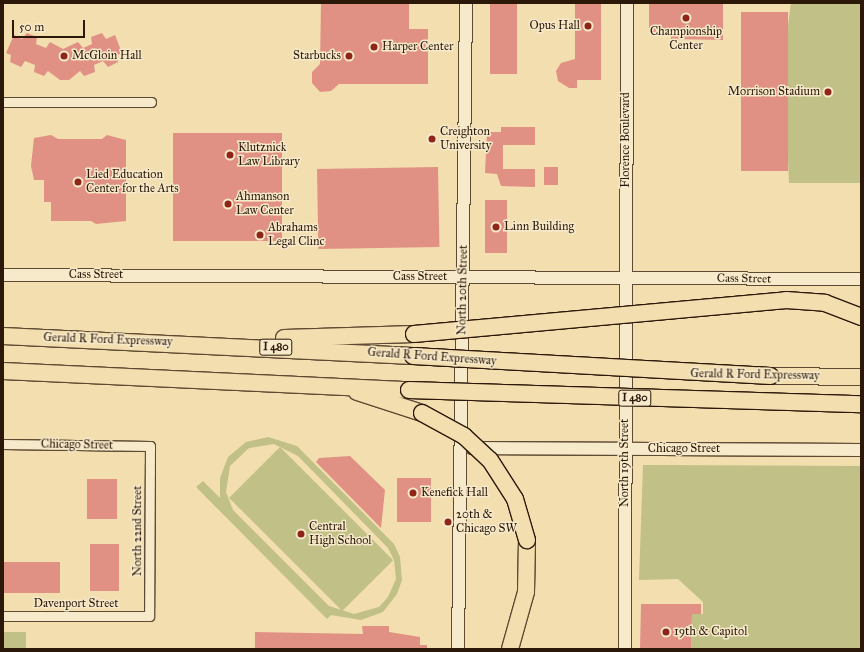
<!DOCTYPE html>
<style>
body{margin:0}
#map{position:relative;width:864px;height:652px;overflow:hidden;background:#f2deaf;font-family:"IM FELL Great Primer",serif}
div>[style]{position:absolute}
.green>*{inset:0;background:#c0c087;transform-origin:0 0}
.building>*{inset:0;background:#e19184;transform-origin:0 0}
.roads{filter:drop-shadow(1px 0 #5e4a32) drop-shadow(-1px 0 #5e4a32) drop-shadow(0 1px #5e4a32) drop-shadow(0 -1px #5e4a32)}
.street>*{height:9px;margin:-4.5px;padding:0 4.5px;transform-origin:4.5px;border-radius:4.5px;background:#f7eacb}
.secondary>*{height:12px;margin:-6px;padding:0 6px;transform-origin:6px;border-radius:6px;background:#f7eacb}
.highway>*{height:16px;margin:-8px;padding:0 8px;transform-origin:8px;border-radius:8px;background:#f2deaf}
.bridges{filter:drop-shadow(1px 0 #2c1809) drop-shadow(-1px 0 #2c1809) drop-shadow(0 1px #2c1809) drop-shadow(0 -1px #2c1809)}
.highway-bridge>*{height:16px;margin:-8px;padding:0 8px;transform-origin:8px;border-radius:8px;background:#f2deaf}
.dots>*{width:11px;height:11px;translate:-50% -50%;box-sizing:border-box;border:2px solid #f7eacb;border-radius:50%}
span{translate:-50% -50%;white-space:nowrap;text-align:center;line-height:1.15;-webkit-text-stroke:3px #f7eacb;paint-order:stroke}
.shield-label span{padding:1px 3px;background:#f7eacb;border:1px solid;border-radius:3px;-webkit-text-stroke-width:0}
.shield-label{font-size:11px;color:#2c1809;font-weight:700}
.poi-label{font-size:12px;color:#2c1809}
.right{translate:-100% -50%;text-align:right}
.left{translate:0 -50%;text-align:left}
.street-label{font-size:12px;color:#2c1809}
.frame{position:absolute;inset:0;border:4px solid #2c1809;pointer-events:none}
.scale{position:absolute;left:12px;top:20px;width:73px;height:18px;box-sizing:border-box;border:2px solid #2c1809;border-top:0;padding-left:5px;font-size:12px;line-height:14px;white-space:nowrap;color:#2c1809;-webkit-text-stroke:3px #f7eacb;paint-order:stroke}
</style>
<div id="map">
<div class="green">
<div style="clip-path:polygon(791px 3px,861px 3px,861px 183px,789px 183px,784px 55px)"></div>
<div style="clip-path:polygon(evenodd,268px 437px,297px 446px,394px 544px,400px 557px,402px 580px,397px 594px,383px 612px,361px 620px,331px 615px,327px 619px,196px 487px,203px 481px,220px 498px,220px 478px,228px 457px,246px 442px,268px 437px,274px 444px,298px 456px,388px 548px,394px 560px,396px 579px,388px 597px,379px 607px,354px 614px,329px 606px,233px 510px,226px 492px,230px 466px,249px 448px,274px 444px)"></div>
<div style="left:280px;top:447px;width:160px;height:72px;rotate:45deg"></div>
<div style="clip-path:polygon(643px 465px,861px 466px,861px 649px,691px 649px,692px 614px,703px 614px,703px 602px,678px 579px,639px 580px)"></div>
<div style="left:3px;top:632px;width:23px;height:17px"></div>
</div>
<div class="building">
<div style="clip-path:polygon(321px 3px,409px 3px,409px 29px,428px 29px,428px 84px,339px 84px,331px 91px,320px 92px,312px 83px,312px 72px,320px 64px)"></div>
<div style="left:490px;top:3px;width:27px;height:71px"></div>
<div style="clip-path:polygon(575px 3px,601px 3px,601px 80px,577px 80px,577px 88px,569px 88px,558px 81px,556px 71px,561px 63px,575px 59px)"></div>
<div style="clip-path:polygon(649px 3px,723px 3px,723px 40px,671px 39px,671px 33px,649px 32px)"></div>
<div style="left:788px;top:12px;width:159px;height:47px;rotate:90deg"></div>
<div style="clip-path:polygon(27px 33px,37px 37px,36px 44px,46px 48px,50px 42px,63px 49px,78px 42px,83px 48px,92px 44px,91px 37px,102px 33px,106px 39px,115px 35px,122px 53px,117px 55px,118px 62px,108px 67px,103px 61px,94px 65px,95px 72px,84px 76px,80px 71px,69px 80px,60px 80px,48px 71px,44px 76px,34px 72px,35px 65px,25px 61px,21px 67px,10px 62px,11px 55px,6px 53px,14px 35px,22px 39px)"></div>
<div style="clip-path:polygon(501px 127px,535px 127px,535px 145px,503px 145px,503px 169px,535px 169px,535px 187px,501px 186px,497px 174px,485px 173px,487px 132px,501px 132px)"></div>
<div style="left:173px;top:133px;width:109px;height:108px"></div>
<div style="clip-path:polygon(51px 135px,58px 139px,102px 139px,107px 135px,126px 140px,126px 221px,96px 224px,91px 221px,51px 221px,51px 202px,44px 202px,44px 180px,34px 180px,31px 166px,34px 138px)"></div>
<div style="left:438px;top:167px;width:80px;height:121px;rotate:89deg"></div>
<div style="left:544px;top:167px;width:14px;height:18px"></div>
<div style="left:485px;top:200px;width:22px;height:53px"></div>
<div style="clip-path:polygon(350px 456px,385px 490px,381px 528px,316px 462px,319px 458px)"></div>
<div style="left:397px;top:478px;width:34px;height:44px"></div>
<div style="left:87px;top:479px;width:30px;height:40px"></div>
<div style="left:90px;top:544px;width:29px;height:47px"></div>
<div style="left:3px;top:562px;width:57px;height:31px"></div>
<div style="clip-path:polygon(641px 604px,701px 604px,701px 614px,692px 614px,691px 649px,640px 649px)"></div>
<div style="clip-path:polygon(362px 626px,389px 626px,389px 632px,420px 637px,420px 645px,427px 645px,427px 649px,255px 648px,255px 632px,363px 634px)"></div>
</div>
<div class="roads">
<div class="street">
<div style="left:3px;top:102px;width:148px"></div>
<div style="left:3px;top:444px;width:147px;rotate:0.8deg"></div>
<div style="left:150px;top:446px;width:170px;rotate:90.3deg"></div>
<div style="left:149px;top:616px;width:146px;rotate:180deg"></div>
</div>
<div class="secondary">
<div style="left:3px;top:275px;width:858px;rotate:0.27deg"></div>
<div style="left:472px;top:448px;width:389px;rotate:0.3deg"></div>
<div style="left:458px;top:649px;width:646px;rotate:-89.29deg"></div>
<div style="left:625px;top:649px;width:646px;rotate:-89.82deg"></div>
</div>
<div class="highway">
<div style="left:3px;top:336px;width:410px;rotate:2.8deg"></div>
<div style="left:284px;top:338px;width:130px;rotate:-1.8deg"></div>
<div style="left:3px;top:371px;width:406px;rotate:2.7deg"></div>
<div style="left:770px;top:376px;width:91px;rotate:0.6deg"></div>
<div style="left:357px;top:392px;width:68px;rotate:17.9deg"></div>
<div style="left:510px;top:649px;width:59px;rotate:-74.3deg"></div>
<div style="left:526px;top:592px;width:52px;rotate:-88.9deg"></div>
</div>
</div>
<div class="bridges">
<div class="highway-bridge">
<div style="left:414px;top:334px;width:374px;rotate:-5.2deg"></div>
<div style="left:786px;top:300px;width:39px;rotate:4deg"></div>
<div style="left:825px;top:303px;width:39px;rotate:21deg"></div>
<div style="left:413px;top:356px;width:358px;rotate:3.2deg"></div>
<div style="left:409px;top:390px;width:452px;rotate:1.8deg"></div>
<div style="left:422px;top:413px;width:48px;rotate:28.7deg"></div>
<div style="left:464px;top:436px;width:35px;rotate:43deg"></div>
<div style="left:490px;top:460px;width:46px;rotate:57.3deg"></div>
<div style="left:515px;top:499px;width:43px;rotate:73.7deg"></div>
</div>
</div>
<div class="dots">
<div style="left:686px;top:18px;background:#8f2418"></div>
<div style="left:588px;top:26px;background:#8f2418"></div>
<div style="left:374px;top:47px;background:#8f2418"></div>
<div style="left:64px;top:56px;background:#8f2418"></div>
<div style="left:349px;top:56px;background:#8f2418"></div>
<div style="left:828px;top:92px;background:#8f2418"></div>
<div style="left:432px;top:139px;background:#8f2418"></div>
<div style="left:230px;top:155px;background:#8f2418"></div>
<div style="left:78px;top:182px;background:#8f2418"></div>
<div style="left:228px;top:204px;background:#8f2418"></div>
<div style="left:496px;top:227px;background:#8f2418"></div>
<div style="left:260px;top:235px;background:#8f2418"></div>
<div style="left:413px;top:493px;background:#8f2418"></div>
<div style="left:448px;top:522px;background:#8f2418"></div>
<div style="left:301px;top:534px;background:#8f2418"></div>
<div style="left:666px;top:632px;background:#8f2418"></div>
</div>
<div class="shield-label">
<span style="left:276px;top:347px">I 480</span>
<span style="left:635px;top:398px">I 480</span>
</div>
<div class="poi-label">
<span class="right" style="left:580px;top:26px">Opus Hall</span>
<span style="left:686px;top:39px">Championship<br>Center</span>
<span class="left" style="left:382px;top:47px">Harper Center</span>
<span class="left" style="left:72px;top:56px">McGloin Hall</span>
<span class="right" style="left:341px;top:56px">Starbucks</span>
<span class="right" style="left:820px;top:92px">Morrison Stadium</span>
<span class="left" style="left:440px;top:139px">Creighton<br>University</span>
<span class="left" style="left:238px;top:155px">Klutznick<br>Law Library</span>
<span class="left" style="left:86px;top:182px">Lied Education<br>Center for the Arts</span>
<span class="left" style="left:236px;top:204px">Ahmanson<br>Law Center</span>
<span class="left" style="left:504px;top:227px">Linn Building</span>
<span class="left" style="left:268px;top:235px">Abrahams<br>Legal Clinc</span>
<span class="left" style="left:421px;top:493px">Kenefick Hall</span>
<span class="left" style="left:456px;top:522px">20th &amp;<br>Chicago SW</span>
<span class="left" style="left:309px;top:534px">Central<br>High School</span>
<span class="left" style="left:674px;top:632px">19th &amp; Capitol</span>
</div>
<div class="street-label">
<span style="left:626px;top:140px;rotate:-90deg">Florence Boulevard</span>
<span style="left:96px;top:275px">Cass Street</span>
<span style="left:420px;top:277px">Cass Street</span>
<span style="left:744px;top:279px;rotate:1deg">Cass Street</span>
<span style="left:463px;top:290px;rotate:-89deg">North 20th Street</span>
<span style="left:108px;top:340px;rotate:2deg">Gerald R Ford Expressway</span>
<span style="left:432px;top:357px;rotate:4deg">Gerald R Ford Expressway</span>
<span style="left:755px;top:375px;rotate:1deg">Gerald R Ford Expressway</span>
<span style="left:77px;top:445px;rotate:1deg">Chicago Street</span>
<span style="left:684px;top:449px">Chicago Street</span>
<span style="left:625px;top:463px;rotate:-90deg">North 19th Street</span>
<span style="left:138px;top:531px;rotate:-90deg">North 22nd Street</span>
<span style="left:76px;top:604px">Davenport Street</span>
</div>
<div class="frame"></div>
<div class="scale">50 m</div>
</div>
